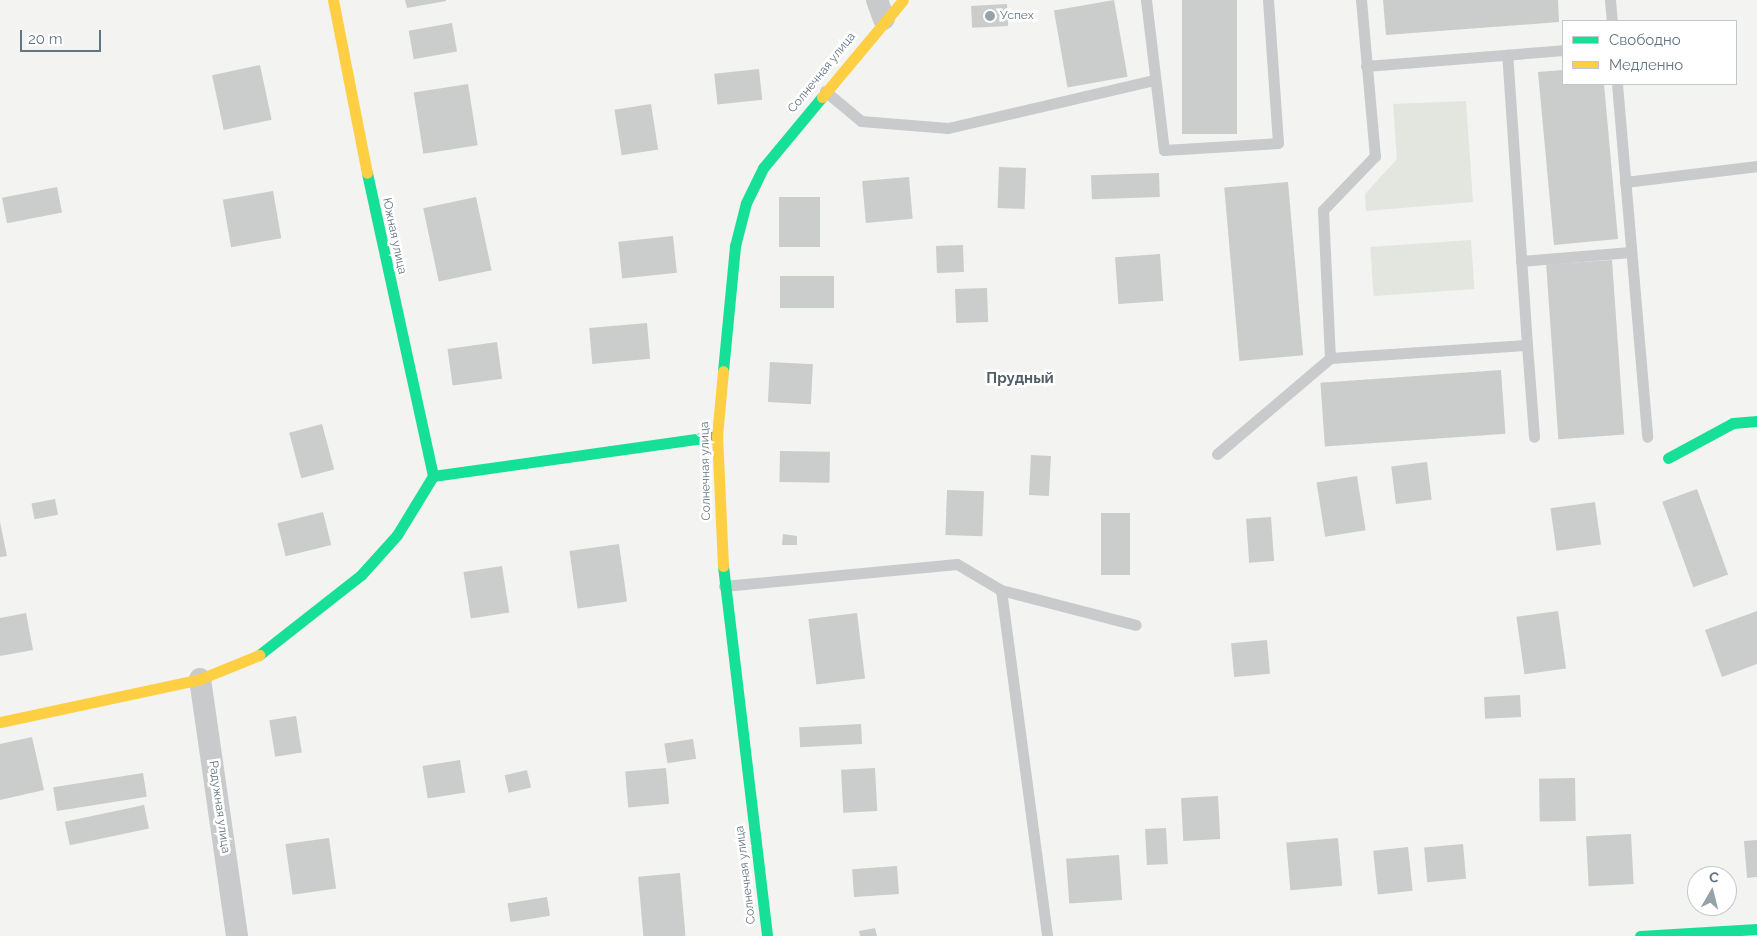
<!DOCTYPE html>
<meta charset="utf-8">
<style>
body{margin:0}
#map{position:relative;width:1757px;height:936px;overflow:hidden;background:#f3f3f1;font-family:Raleway,sans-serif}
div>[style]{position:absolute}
.green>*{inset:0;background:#e2e6df;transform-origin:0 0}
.building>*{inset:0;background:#cbcccc;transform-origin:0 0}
.lane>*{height:11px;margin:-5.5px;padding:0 5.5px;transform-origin:5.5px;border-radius:5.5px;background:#c8cacb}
.street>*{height:22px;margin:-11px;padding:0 11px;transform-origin:11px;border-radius:11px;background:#c8cacb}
.fast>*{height:11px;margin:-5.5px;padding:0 5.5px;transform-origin:5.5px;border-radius:5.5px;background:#16e098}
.slow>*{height:11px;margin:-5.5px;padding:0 5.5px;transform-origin:5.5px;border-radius:5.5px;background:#ffcf43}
.dots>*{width:14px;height:14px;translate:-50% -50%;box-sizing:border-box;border:2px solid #fff;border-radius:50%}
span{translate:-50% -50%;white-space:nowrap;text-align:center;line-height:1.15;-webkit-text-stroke:5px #fff;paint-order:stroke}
.poi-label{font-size:12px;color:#627682}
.left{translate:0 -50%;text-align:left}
.street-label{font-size:12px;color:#627682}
.quarter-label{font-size:15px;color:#505e67;font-weight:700}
.legend{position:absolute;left:1562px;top:20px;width:175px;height:65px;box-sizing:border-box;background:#fff;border:1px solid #c0c8cd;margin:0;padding:6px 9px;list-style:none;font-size:15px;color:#627682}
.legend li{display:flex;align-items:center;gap:10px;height:25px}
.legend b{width:25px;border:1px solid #c0c8cd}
.north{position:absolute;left:1687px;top:866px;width:50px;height:50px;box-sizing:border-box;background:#fff;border:1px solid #c0c8cd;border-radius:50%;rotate:8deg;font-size:14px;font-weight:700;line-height:20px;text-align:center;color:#627682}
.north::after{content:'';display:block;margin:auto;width:18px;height:22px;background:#95a2a9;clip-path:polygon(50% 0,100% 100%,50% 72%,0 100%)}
.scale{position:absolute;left:20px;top:30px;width:81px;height:22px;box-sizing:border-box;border:2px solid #627682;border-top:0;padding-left:6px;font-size:15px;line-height:18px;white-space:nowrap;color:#627682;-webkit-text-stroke:4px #fff;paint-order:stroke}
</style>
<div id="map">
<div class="green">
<div style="clip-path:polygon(1466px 101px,1473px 202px,1366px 211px,1365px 194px,1397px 159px,1393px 104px)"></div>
<div style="left:1471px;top:240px;width:49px;height:101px;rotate:86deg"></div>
</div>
<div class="building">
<div style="clip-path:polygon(405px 0,446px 0,446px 1px,407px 8px)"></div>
<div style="left:1114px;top:0;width:78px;height:61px;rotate:80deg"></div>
<div style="left:1182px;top:0;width:55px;height:134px"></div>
<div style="clip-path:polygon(1383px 0,1558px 0,1559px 22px,1386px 35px)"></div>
<div style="left:1007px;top:4px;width:22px;height:36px;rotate:87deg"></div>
<div style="left:452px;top:23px;width:29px;height:44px;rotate:80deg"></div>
<div style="left:260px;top:65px;width:56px;height:49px;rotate:78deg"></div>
<div style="left:759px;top:69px;width:31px;height:45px;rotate:84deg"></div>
<div style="clip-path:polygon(1563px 70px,1563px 84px,1604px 84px,1618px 239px,1554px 245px,1538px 72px)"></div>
<div style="left:468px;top:84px;width:62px;height:55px;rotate:81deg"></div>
<div style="left:651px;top:104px;width:46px;height:37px;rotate:81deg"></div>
<div style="left:999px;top:167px;width:27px;height:41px;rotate:2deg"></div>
<div style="left:1159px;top:173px;width:24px;height:68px;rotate:88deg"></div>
<div style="left:909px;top:177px;width:42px;height:47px;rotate:85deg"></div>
<div style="left:1288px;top:182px;width:174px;height:64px;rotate:85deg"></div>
<div style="left:57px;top:187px;width:26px;height:56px;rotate:79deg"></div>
<div style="left:273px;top:191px;width:48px;height:51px;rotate:80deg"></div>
<div style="left:476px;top:197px;width:75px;height:54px;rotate:78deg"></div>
<div style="left:779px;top:197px;width:41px;height:50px"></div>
<div style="left:673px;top:236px;width:37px;height:55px;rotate:84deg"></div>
<div style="left:963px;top:245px;width:27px;height:27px;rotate:88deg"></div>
<div style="left:1160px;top:254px;width:47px;height:45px;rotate:86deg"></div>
<div style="left:1612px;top:260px;width:175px;height:66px;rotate:86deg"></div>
<div style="left:834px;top:276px;width:32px;height:54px;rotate:90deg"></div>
<div style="left:987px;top:288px;width:34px;height:32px;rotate:88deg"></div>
<div style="left:647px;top:323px;width:36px;height:58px;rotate:85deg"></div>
<div style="left:497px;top:342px;width:37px;height:50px;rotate:82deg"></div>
<div style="left:770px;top:362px;width:43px;height:40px;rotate:3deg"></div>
<div style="left:1501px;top:370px;width:64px;height:181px;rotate:86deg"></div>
<div style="left:322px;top:424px;width:47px;height:34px;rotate:75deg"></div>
<div style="left:780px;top:451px;width:50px;height:31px;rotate:1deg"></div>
<div style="left:1031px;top:455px;width:20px;height:40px;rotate:3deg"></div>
<div style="left:1427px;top:462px;width:38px;height:36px;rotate:83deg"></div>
<div style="left:1357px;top:476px;width:55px;height:41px;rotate:81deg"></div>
<div style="left:1697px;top:489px;width:91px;height:37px;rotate:70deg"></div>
<div style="left:947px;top:490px;width:37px;height:45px;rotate:2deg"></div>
<div style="left:55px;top:499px;width:16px;height:24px;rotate:79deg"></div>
<div style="left:1595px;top:502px;width:43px;height:45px;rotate:82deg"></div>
<div style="left:323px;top:512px;width:34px;height:47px;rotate:76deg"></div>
<div style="left:1101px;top:513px;width:29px;height:62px"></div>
<div style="left:1271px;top:517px;width:44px;height:25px;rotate:86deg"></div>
<div style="clip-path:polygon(0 522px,7px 556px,0 557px)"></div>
<div style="clip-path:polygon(783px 534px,797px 536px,797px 545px,782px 545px)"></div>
<div style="left:619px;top:544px;width:58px;height:50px;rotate:82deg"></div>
<div style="left:502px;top:566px;width:47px;height:39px;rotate:81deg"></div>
<div style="left:1558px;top:611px;width:58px;height:42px;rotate:82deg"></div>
<div style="clip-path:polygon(1757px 611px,1757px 664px,1722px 677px,1705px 630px)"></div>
<div style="clip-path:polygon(26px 613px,33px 650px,0 656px,0 618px)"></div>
<div style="left:857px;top:613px;width:66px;height:49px;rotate:83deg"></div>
<div style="left:1267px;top:640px;width:34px;height:36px;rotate:85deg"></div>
<div style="left:1520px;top:695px;width:22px;height:36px;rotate:87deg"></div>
<div style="left:296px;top:716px;width:37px;height:27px;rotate:81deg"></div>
<div style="left:861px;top:724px;width:20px;height:62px;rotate:87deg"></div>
<div style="clip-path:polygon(32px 737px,44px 790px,0 800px,0 744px)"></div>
<div style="left:693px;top:739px;width:20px;height:29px;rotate:81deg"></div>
<div style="left:460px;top:760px;width:33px;height:38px;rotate:81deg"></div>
<div style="left:666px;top:768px;width:36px;height:41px;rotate:85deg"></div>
<div style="left:875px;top:768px;width:43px;height:34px;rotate:87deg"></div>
<div style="left:527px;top:770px;width:18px;height:23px;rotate:77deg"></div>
<div style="left:143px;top:773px;width:24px;height:91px;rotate:81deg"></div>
<div style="left:1575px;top:778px;width:43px;height:36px;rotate:89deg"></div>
<div style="left:1218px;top:796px;width:43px;height:37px;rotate:87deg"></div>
<div style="left:144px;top:805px;width:24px;height:81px;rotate:78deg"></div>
<div style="left:1166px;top:828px;width:36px;height:21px;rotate:87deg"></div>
<div style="left:1631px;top:834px;width:50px;height:45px;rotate:87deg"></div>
<div style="left:329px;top:838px;width:51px;height:44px;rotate:82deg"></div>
<div style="left:1338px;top:838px;width:48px;height:52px;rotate:85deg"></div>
<div style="clip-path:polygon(1757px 840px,1757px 877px,1747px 878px,1744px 841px)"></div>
<div style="left:1463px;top:844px;width:35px;height:39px;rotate:85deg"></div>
<div style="left:1408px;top:847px;width:44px;height:35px;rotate:84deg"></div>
<div style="left:1119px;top:855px;width:45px;height:53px;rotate:86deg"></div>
<div style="left:897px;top:866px;width:28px;height:45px;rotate:86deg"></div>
<div style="left:680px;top:873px;width:63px;height:42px;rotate:85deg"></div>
<div style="left:547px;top:897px;width:19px;height:40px;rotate:81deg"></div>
<div style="clip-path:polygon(875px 928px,877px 936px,860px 936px,859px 931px)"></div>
</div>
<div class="lane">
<div style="left:1146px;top:0;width:151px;rotate:83.2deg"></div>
<div style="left:1164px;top:150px;width:114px;rotate:-3.5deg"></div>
<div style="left:1278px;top:143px;width:143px;rotate:-94deg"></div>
<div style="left:1361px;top:0;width:157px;rotate:84.9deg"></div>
<div style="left:1375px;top:156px;width:75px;rotate:133.9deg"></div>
<div style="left:1323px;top:210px;width:148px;rotate:87.3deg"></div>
<div style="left:1330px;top:358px;width:197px;rotate:-3.8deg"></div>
<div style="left:1527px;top:345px;width:291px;rotate:-93.9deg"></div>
<div style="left:1610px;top:0;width:21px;rotate:85deg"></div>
<div style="left:1366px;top:66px;width:198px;rotate:-4.6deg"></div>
<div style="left:1617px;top:84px;width:354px;rotate:85.1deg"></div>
<div style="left:825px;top:91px;width:47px;rotate:39.8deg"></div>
<div style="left:861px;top:121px;width:87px;rotate:4.6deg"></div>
<div style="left:948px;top:128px;width:212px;rotate:-13.1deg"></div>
<div style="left:1625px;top:182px;width:133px;rotate:-6.9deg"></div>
<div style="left:1521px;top:261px;width:110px;rotate:-4.7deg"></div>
<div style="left:1527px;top:345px;width:92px;rotate:85.6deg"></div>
<div style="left:1217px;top:454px;width:148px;rotate:-40.3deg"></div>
<div style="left:724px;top:586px;width:234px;rotate:-5.4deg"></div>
<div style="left:957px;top:564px;width:51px;rotate:30.6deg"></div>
<div style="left:1001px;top:590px;width:139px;rotate:14.5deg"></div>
<div style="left:1001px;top:590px;width:349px;rotate:82.4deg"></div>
</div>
<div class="street">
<div style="left:877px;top:0;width:20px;rotate:70deg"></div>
<div style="left:200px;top:679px;width:260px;rotate:81.8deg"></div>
</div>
<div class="fast">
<div style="left:367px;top:173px;width:310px;rotate:77.7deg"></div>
<div style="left:723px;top:371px;width:126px;rotate:-84.5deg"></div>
<div style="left:735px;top:246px;width:44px;rotate:-75.7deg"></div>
<div style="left:746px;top:203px;width:39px;rotate:-64deg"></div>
<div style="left:763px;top:168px;width:92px;rotate:-50.3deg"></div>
<div style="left:1668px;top:458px;width:74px;rotate:-28.3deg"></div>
<div style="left:1733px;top:423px;width:24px;rotate:-5deg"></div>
<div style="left:723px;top:566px;width:373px;rotate:83.2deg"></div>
<div style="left:259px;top:655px;width:130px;rotate:-38.1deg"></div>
<div style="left:361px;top:575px;width:54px;rotate:-48deg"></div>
<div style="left:397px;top:535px;width:69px;rotate:-58.6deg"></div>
<div style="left:433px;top:476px;width:287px;rotate:-8deg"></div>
<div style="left:1640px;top:936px;width:117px;rotate:-3.4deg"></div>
</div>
<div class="slow">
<div style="left:333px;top:0;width:176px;rotate:78.9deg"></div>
<div style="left:822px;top:97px;width:126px;rotate:-50.1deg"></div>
<div style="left:723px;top:566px;width:130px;rotate:-92.6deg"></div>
<div style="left:717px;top:436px;width:65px;rotate:-84.7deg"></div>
<div style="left:0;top:722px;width:205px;rotate:-12.1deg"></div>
<div style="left:200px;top:679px;width:64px;rotate:-22.1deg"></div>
</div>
<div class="dots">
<div style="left:990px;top:16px;background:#95a2a9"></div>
</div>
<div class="poi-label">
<span class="left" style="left:1000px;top:16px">Успех</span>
</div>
<div class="street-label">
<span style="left:822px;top:73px;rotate:-51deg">Солнечная улица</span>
<span style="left:394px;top:236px;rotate:78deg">Южная улица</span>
<span style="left:706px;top:471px;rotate:-91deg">Солнечная улица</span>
<span style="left:219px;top:807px;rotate:82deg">Радужная улица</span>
<span style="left:746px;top:875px;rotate:-97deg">Солнечная улица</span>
</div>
<div class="quarter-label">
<span style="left:1020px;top:379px">Прудный</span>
</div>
<ul class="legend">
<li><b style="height:6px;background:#16e098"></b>Свободно</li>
<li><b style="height:6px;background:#ffcf43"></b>Медленно</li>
</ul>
<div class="north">С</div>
<div class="scale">20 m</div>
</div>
